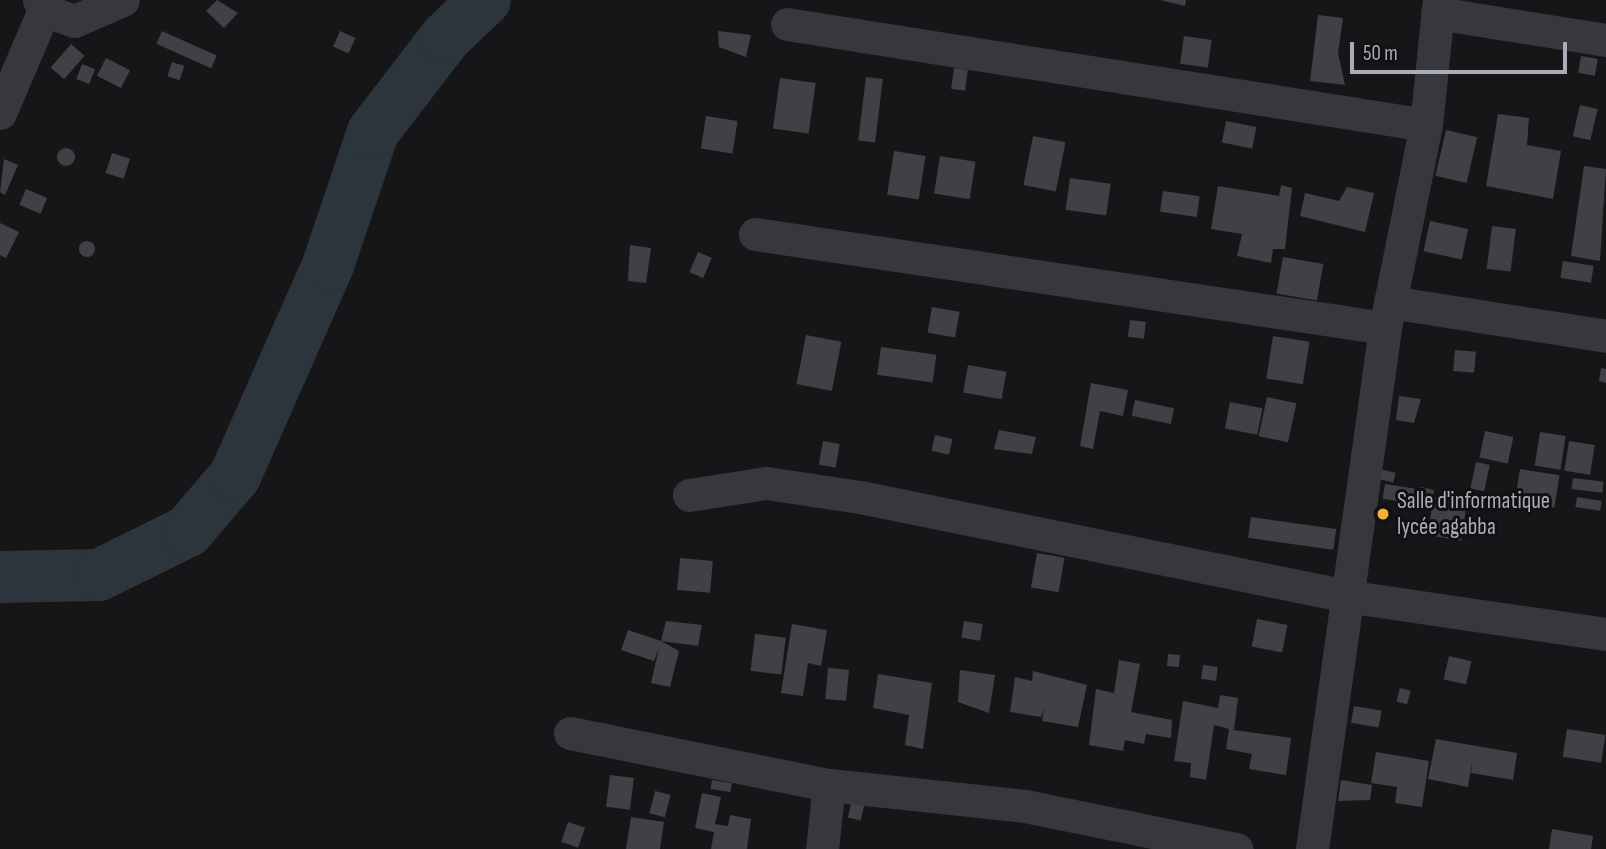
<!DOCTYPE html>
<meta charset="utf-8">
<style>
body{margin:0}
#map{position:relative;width:1606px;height:849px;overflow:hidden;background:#161618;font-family:"Sofia Sans Condensed",sans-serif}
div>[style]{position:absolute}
.river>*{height:52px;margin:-26px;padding:0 26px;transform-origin:26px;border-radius:26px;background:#2c353c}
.building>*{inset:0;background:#404145;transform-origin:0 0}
.round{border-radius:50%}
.minor>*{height:33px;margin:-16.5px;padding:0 16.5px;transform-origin:16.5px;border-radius:16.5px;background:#37383d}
.dots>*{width:19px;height:19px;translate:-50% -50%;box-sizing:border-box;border:4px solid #111113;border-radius:50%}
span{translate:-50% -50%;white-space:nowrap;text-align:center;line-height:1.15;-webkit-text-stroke:6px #111113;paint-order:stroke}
.poi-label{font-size:23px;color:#a8adb8}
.left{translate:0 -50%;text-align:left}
.scale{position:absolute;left:1350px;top:42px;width:217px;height:32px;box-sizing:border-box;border:4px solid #a8adb8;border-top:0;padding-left:9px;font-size:21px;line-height:24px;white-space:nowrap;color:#a8adb8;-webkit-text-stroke:5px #111113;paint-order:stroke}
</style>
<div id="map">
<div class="river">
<div style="left:0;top:577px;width:99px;rotate:-1.2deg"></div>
<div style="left:99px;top:575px;width:99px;rotate:-26.3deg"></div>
<div style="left:188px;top:531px;width:72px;rotate:-49.5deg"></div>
<div style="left:235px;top:476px;width:231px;rotate:-66.2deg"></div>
<div style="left:328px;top:265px;width:140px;rotate:-71.3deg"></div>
<div style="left:373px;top:132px;width:118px;rotate:-52.5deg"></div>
<div style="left:445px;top:38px;width:55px;rotate:-43.5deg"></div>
</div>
<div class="building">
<div style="clip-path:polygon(217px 0,238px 13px,224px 28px,206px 11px)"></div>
<div style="clip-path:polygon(1160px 0,1186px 0,1185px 6px)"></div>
<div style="clip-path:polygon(1318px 15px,1343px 18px,1338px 53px,1345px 85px,1310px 81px)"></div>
<div style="left:162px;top:31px;width:60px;height:14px;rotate:24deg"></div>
<div style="left:340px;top:31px;width:17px;height:17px;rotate:24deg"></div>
<div style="clip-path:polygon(718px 31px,751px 35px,746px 57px,719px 47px)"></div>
<div style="left:1184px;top:36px;width:28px;height:28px;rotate:8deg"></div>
<div style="left:71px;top:44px;width:18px;height:31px;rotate:41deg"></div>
<div style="left:1581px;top:56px;width:17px;height:17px;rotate:10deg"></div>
<div style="left:106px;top:58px;width:27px;height:20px;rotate:27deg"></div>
<div style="left:172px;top:62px;width:13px;height:15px;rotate:18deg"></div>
<div style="left:82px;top:64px;width:14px;height:16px;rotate:21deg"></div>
<div style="left:954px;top:68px;width:14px;height:21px;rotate:8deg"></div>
<div style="left:866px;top:77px;width:17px;height:64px;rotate:7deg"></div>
<div style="left:780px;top:78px;width:36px;height:51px;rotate:8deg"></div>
<div style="left:1580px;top:105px;width:18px;height:32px;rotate:13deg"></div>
<div style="clip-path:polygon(1498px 114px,1529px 118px,1527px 145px,1561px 151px,1553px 199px,1486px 186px)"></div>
<div style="left:706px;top:116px;width:32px;height:33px;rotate:9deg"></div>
<div style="left:1226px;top:121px;width:31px;height:22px;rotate:11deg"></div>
<div style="left:1446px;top:130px;width:32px;height:47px;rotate:13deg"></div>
<div style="left:1033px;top:136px;width:33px;height:50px;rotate:11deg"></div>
<div class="round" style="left:57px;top:148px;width:18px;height:18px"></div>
<div style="left:894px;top:151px;width:32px;height:44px;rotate:9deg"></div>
<div style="left:112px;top:153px;width:19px;height:21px;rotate:18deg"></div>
<div style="left:940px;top:156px;width:36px;height:38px;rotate:9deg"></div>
<div style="clip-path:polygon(4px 159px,18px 165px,5px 195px,0 192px)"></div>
<div style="clip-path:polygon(1584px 166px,1606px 169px,1600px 261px,1571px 256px)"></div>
<div style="left:1070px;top:178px;width:41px;height:32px;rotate:8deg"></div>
<div style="clip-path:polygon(1281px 185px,1292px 188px,1285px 249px,1273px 249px,1271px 263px,1237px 256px,1242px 234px,1211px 229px,1218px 186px,1279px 196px)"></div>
<div style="clip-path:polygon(1347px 187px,1374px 193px,1365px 232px,1300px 216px,1305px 193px,1339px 201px)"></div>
<div style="left:26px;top:189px;width:23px;height:17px;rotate:23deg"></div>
<div style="left:1163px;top:191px;width:37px;height:21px;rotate:8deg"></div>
<div style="left:1430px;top:221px;width:39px;height:31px;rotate:12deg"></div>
<div style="clip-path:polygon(0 223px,19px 232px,6px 258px,0 255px)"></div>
<div style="left:1492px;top:226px;width:24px;height:43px;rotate:7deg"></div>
<div class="round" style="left:79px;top:241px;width:16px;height:16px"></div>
<div style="clip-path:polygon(630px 245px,651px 248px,646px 283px,628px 281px)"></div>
<div style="left:698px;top:252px;width:15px;height:22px;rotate:23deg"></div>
<div style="left:1283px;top:257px;width:41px;height:37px;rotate:10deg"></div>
<div style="left:1563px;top:261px;width:31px;height:17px;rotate:9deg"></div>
<div style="left:932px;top:307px;width:28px;height:26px;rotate:10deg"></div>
<div style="left:1130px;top:320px;width:16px;height:17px;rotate:7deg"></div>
<div style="left:806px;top:335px;width:36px;height:50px;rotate:11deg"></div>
<div style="left:1273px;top:336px;width:37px;height:43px;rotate:9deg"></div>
<div style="left:881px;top:347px;width:56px;height:28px;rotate:8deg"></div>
<div style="left:1455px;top:350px;width:21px;height:21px;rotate:5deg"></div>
<div style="left:968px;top:365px;width:39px;height:28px;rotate:10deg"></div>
<div style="clip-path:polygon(1601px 368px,1606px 369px,1606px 383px,1599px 381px)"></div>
<div style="clip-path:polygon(1091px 383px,1128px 390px,1123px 416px,1100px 411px,1093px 449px,1080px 446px)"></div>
<div style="clip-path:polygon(1399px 396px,1421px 399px,1414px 423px,1396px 420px)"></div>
<div style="left:1267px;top:397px;width:30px;height:40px;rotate:12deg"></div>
<div style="left:1135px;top:400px;width:40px;height:16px;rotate:12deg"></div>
<div style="left:1230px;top:402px;width:33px;height:27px;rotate:11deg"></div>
<div style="clip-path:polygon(999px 430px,1036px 437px,1032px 454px,994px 449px)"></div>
<div style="left:1485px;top:431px;width:29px;height:27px;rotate:12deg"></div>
<div style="left:1540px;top:432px;width:26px;height:34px;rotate:9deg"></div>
<div style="left:935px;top:435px;width:18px;height:16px;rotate:13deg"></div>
<div style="left:823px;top:441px;width:17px;height:24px;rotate:10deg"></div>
<div style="left:1569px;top:441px;width:26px;height:30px;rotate:9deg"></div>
<div style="left:1476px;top:462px;width:14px;height:27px;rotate:12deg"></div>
<div style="left:1379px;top:469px;width:17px;height:10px;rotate:13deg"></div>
<div style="left:1520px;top:469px;width:40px;height:33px;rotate:9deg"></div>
<div style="left:1573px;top:478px;width:31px;height:11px;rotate:7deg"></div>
<div style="left:1385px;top:484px;width:31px;height:15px;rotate:9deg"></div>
<div style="clip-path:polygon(1421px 487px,1434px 490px,1433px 497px,1467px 502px,1461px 541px,1428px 535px,1432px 507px,1417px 504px)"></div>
<div style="left:1577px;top:497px;width:25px;height:10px;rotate:9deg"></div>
<div style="left:1251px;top:517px;width:86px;height:21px;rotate:8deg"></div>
<div style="left:1037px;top:553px;width:28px;height:35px;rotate:10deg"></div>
<div style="left:680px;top:558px;width:33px;height:32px;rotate:5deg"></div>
<div style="left:1257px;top:619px;width:31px;height:28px;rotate:11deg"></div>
<div style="clip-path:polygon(666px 621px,702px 625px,698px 646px,661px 641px,679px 651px,670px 687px,651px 683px,659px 648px,654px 661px,621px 650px,628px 630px,661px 641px)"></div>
<div style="left:964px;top:621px;width:19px;height:17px;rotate:9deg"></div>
<div style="clip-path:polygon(792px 624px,827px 630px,821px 666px,808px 663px,803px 696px,781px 693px)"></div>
<div style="left:755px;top:634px;width:31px;height:37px;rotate:7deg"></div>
<div style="left:1168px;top:654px;width:12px;height:12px;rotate:5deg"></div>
<div style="left:1449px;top:656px;width:23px;height:24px;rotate:13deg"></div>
<div style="clip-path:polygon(1119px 660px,1140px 664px,1131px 712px,1172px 720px,1171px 738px,1146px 734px,1144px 744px,1125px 740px,1123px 751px,1089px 745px,1096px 689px,1114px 693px)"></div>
<div style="left:1203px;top:665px;width:15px;height:14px;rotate:8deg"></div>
<div style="left:828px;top:668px;width:21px;height:31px;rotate:5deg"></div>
<div style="clip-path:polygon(960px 670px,995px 675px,989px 713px,958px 702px)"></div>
<div style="clip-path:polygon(1033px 671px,1087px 685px,1078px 727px,1042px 721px,1044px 708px,1041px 717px,1010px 712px,1015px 677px,1032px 681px)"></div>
<div style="clip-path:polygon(878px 674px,932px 683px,923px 749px,905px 745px,909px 715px,873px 708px)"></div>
<div style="left:1400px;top:688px;width:11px;height:14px;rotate:15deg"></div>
<div style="clip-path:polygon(1220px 695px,1238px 698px,1234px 730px,1291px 738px,1286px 775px,1249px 769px,1252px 754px,1226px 749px,1229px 729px,1214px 725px,1206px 780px,1190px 777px,1191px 763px,1174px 761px,1183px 701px,1218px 708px)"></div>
<div style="left:1354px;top:706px;width:28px;height:17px;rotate:10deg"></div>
<div style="left:1567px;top:729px;width:39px;height:28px;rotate:9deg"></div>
<div style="clip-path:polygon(1436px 739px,1517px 753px,1513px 780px,1471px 773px,1472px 761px,1468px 787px,1428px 779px)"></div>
<div style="clip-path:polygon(1376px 752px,1429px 761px,1422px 807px,1395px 803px,1397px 787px,1371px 783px)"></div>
<div style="left:610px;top:775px;width:24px;height:32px;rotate:7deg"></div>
<div style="left:712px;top:780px;width:20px;height:9px;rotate:9deg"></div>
<div style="clip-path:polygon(1341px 780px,1372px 785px,1370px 800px,1338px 801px)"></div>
<div style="left:655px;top:791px;width:16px;height:23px;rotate:14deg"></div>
<div style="clip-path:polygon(702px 793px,721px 797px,715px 824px,728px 826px,730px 815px,751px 819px,747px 849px,711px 849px,714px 832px,695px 828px)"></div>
<div style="left:852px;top:800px;width:13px;height:18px;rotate:13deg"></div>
<div style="clip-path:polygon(631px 817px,664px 822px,660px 849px,626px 849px)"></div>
<div style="left:568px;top:822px;width:18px;height:21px;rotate:19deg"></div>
<div style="clip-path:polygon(1552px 829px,1593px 836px,1591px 849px,1549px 849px)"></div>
</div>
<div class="minor">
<div style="left:44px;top:10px;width:32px;rotate:20deg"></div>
<div style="left:74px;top:21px;width:53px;rotate:-23.2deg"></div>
<div style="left:1437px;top:13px;width:171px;rotate:9.1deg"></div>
<div style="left:787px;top:24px;width:647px;rotate:8.98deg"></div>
<div style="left:0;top:113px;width:112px;rotate:-66.9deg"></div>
<div style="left:44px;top:10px;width:11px;rotate:-117deg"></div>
<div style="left:755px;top:234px;width:637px;rotate:8.49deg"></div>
<div style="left:1390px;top:302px;width:219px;rotate:8.9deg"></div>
<div style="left:689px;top:495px;width:78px;rotate:-8.9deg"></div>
<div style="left:766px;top:483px;width:95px;rotate:8.5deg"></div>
<div style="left:860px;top:497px;width:502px;rotate:11.49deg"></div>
<div style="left:1352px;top:597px;width:257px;rotate:8.3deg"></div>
<div style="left:570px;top:733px;width:264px;rotate:11.4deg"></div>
<div style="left:822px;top:849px;width:64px;rotate:-83.8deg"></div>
<div style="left:829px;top:785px;width:197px;rotate:6.1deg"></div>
<div style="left:1025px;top:806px;width:216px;rotate:11.5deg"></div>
<div style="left:1312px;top:849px;width:526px;rotate:-82.02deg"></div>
<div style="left:1385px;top:328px;width:207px;rotate:-78.6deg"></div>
<div style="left:1426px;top:125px;width:126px;rotate:-84.1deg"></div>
</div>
<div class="dots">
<div style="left:1383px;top:514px;background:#f2b134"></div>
</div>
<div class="poi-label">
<span class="left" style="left:1397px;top:514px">Salle d'informatique<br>lycée agabba</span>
</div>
<div class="scale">50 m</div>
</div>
